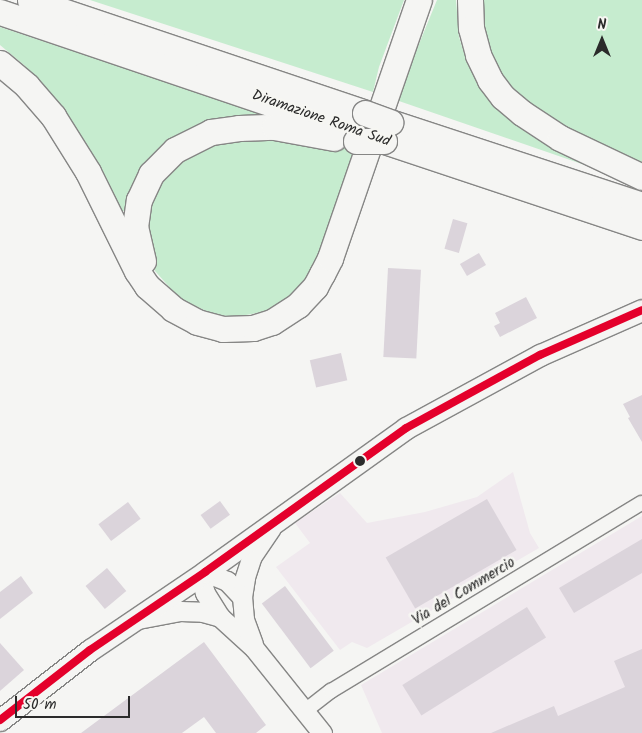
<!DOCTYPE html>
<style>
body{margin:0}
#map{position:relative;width:642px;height:733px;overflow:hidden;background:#f5f5f3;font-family:Kalam,sans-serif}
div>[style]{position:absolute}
.built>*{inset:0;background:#f0e9ee}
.green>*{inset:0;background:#c6eccf}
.building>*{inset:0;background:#dbd4db;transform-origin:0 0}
.roads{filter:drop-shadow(1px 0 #868685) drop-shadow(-1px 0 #868685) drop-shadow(0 1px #868685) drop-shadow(0 -1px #868685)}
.street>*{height:14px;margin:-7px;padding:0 7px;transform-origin:7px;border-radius:7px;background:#f5f5f3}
.secondary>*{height:19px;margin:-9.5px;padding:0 9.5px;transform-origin:9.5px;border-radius:9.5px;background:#f5f5f3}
.primary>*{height:21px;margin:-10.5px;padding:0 10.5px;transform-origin:10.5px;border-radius:10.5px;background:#f5f5f3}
.highway>*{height:25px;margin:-12.5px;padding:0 12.5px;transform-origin:12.5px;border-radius:12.5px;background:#f5f5f3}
.bridges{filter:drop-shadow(1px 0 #868685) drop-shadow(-1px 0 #868685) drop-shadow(0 1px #868685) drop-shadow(0 -1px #868685)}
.highway-bridge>*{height:25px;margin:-12.5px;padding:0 12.5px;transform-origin:12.5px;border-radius:12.5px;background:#f5f5f3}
.bus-1>*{height:8px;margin:-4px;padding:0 4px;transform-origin:4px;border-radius:4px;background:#e4002b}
.dots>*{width:14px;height:14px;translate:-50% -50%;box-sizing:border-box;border:2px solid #f6f6f2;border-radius:50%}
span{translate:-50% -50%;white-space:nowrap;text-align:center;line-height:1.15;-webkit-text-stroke:5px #f6f6f2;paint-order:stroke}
.street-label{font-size:15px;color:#2b2b2b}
.north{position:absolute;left:577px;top:15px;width:50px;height:50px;-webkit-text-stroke:4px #f6f6f2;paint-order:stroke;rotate:0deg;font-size:14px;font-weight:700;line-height:20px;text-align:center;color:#2b2b2b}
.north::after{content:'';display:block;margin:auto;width:18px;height:22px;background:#2b2b2b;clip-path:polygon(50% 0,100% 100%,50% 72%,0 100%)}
.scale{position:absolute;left:15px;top:696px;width:115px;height:22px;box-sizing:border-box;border:2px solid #2b2b2b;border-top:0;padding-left:6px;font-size:15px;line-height:18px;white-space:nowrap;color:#2b2b2b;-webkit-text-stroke:4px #f6f6f2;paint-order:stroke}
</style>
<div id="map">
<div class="built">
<div style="clip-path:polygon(513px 472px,530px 533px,539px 548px,367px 648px,352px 642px,340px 650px,276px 567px,310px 543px,295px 523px,340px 493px,367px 523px,425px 512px,477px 497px)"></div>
<div style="clip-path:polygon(642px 516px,642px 733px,382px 733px,361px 685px)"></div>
</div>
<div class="green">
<div style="clip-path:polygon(90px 0,404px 0,379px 67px,373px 92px)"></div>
<div style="clip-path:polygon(437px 0,456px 0,459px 37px,465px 56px,474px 73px,631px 181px,396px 100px)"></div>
<div style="clip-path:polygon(482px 0,642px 0,642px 166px,575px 135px,518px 94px,503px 77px,484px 40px)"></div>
<div style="clip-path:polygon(0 27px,238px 106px,265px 116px,209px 123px,127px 211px,120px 211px,79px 133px,63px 110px,24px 65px,0 45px)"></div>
<div style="clip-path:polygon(210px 138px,319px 138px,355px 150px,318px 257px,310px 276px,285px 300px,269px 310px,252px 314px,234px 317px,213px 314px,180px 299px,155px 271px,148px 253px,144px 236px,156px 180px)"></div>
</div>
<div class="building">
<div style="left:453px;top:219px;width:15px;height:31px;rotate:16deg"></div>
<div style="left:479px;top:253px;width:14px;height:22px;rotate:60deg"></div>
<div style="left:388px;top:268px;width:33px;height:89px;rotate:3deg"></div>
<div style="clip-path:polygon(526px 297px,537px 318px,500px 337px,494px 326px,500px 323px,495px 313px)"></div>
<div style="left:341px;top:353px;width:28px;height:32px;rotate:77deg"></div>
<div style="clip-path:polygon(642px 395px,642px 442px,628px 418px,630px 417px,623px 404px)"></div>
<div style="left:487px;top:499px;width:59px;height:117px;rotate:60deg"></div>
<div style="left:220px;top:501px;width:17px;height:24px;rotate:54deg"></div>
<div style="left:128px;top:502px;width:21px;height:37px;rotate:53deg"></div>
<div style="clip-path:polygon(642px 539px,642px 573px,574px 613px,559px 588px)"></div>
<div style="left:107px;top:568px;width:30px;height:28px;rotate:50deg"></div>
<div style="clip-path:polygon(21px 576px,33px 593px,0 619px,0 592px)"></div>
<div style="left:285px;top:586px;width:81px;height:29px;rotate:53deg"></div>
<div style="left:527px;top:607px;width:36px;height:147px;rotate:58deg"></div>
<div style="clip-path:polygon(204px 642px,266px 725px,256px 733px,216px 733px,204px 717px,182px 733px,81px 733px)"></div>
<div style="clip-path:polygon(0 643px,24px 670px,0 691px)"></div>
<div style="clip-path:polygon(642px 649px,642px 733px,491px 733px,554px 706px,558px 716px,625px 687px,614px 661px)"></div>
</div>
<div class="roads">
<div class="street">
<div style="left:305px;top:711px;width:33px;rotate:-38deg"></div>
<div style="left:331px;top:691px;width:363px;rotate:-31.2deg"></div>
</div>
<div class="secondary">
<div style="left:242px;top:597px;width:22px;rotate:-133deg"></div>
<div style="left:227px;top:581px;width:24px;rotate:-158deg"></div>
<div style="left:205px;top:572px;width:10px;rotate:107deg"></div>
<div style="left:202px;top:582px;width:11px;rotate:75deg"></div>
<div style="left:205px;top:593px;width:28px;rotate:58deg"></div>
<div style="left:220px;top:617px;width:46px;rotate:42.4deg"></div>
<div style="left:254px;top:648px;width:109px;rotate:51.3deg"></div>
<div style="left:138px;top:619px;width:43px;rotate:-10.8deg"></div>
<div style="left:180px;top:611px;width:23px;rotate:2deg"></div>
<div style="left:203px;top:612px;width:18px;rotate:16deg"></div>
<div style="left:253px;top:644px;width:27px;rotate:-110deg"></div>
<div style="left:244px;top:619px;width:22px;rotate:-95deg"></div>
<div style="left:242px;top:597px;width:20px;rotate:-81deg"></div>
<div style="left:245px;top:577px;width:22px;rotate:-72deg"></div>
<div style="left:252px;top:556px;width:34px;rotate:-56deg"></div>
</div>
<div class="primary">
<div style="left:0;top:720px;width:114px;rotate:-37.9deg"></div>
<div style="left:90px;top:650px;width:139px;rotate:-34.1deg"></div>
<div style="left:205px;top:572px;width:247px;rotate:-35.6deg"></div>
<div style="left:406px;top:428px;width:153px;rotate:-28.6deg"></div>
<div style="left:540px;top:355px;width:111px;rotate:-23.8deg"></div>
</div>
<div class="highway">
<div style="left:30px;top:0;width:354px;rotate:18.6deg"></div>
<div style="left:470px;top:0;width:28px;rotate:88deg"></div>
<div style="left:471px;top:28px;width:28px;rotate:75deg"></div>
<div style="left:478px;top:55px;width:28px;rotate:64deg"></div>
<div style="left:490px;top:80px;width:21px;rotate:53deg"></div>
<div style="left:503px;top:97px;width:25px;rotate:40deg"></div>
<div style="left:522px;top:113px;width:45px;rotate:33.3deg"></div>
<div style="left:560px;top:138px;width:91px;rotate:25.4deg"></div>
<div style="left:0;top:12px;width:378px;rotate:18.7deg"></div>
<div style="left:0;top:63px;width:35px;rotate:40deg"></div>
<div style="left:27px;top:86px;width:40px;rotate:49deg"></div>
<div style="left:53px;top:116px;width:66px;rotate:58deg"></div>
<div style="left:88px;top:172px;width:110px;rotate:63.7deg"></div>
<div style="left:137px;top:271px;width:18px;rotate:56deg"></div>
<div style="left:147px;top:286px;width:35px;rotate:41deg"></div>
<div style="left:173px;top:309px;width:27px;rotate:28deg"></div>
<div style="left:197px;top:322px;width:27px;rotate:15deg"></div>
<div style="left:223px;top:329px;width:30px;rotate:-2deg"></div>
<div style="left:253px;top:328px;width:20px;rotate:-18deg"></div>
<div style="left:272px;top:322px;width:31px;rotate:-33deg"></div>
<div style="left:298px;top:305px;width:25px;rotate:-47deg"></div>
<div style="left:315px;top:287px;width:15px;rotate:-62deg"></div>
<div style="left:322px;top:274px;width:18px;rotate:-63deg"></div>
<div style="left:330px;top:258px;width:273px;rotate:-71deg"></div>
<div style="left:390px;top:122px;width:265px;rotate:18.2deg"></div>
<div style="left:384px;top:141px;width:272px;rotate:18.4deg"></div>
<div style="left:143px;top:261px;width:35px;rotate:-103deg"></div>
<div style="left:135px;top:227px;width:27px;rotate:-82deg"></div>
<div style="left:139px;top:200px;width:29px;rotate:-65deg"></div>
<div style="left:151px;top:174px;width:34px;rotate:-45deg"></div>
<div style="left:175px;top:150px;width:40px;rotate:-26.6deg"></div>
<div style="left:211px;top:132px;width:28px;rotate:-8deg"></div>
<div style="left:239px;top:128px;width:35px;rotate:-2deg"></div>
<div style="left:274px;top:127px;width:61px;rotate:10.4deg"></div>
</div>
</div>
<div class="bridges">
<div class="highway-bridge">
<div style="left:365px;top:113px;width:27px;rotate:20deg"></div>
<div style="left:356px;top:141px;width:28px"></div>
</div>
</div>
<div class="bus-1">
<div style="left:0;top:720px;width:114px;rotate:-37.9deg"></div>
<div style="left:90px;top:650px;width:139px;rotate:-34.1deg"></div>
<div style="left:205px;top:572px;width:247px;rotate:-35.6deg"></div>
<div style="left:406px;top:428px;width:153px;rotate:-28.6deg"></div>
<div style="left:540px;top:355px;width:111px;rotate:-23.8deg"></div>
</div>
<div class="dots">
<div style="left:360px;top:461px;background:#2b2b2b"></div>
</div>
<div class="street-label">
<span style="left:321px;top:119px;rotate:19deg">Diramazione Roma Sud</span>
<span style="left:464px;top:592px;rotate:-31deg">Via del Commercio</span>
</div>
<div class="north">N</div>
<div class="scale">50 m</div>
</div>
